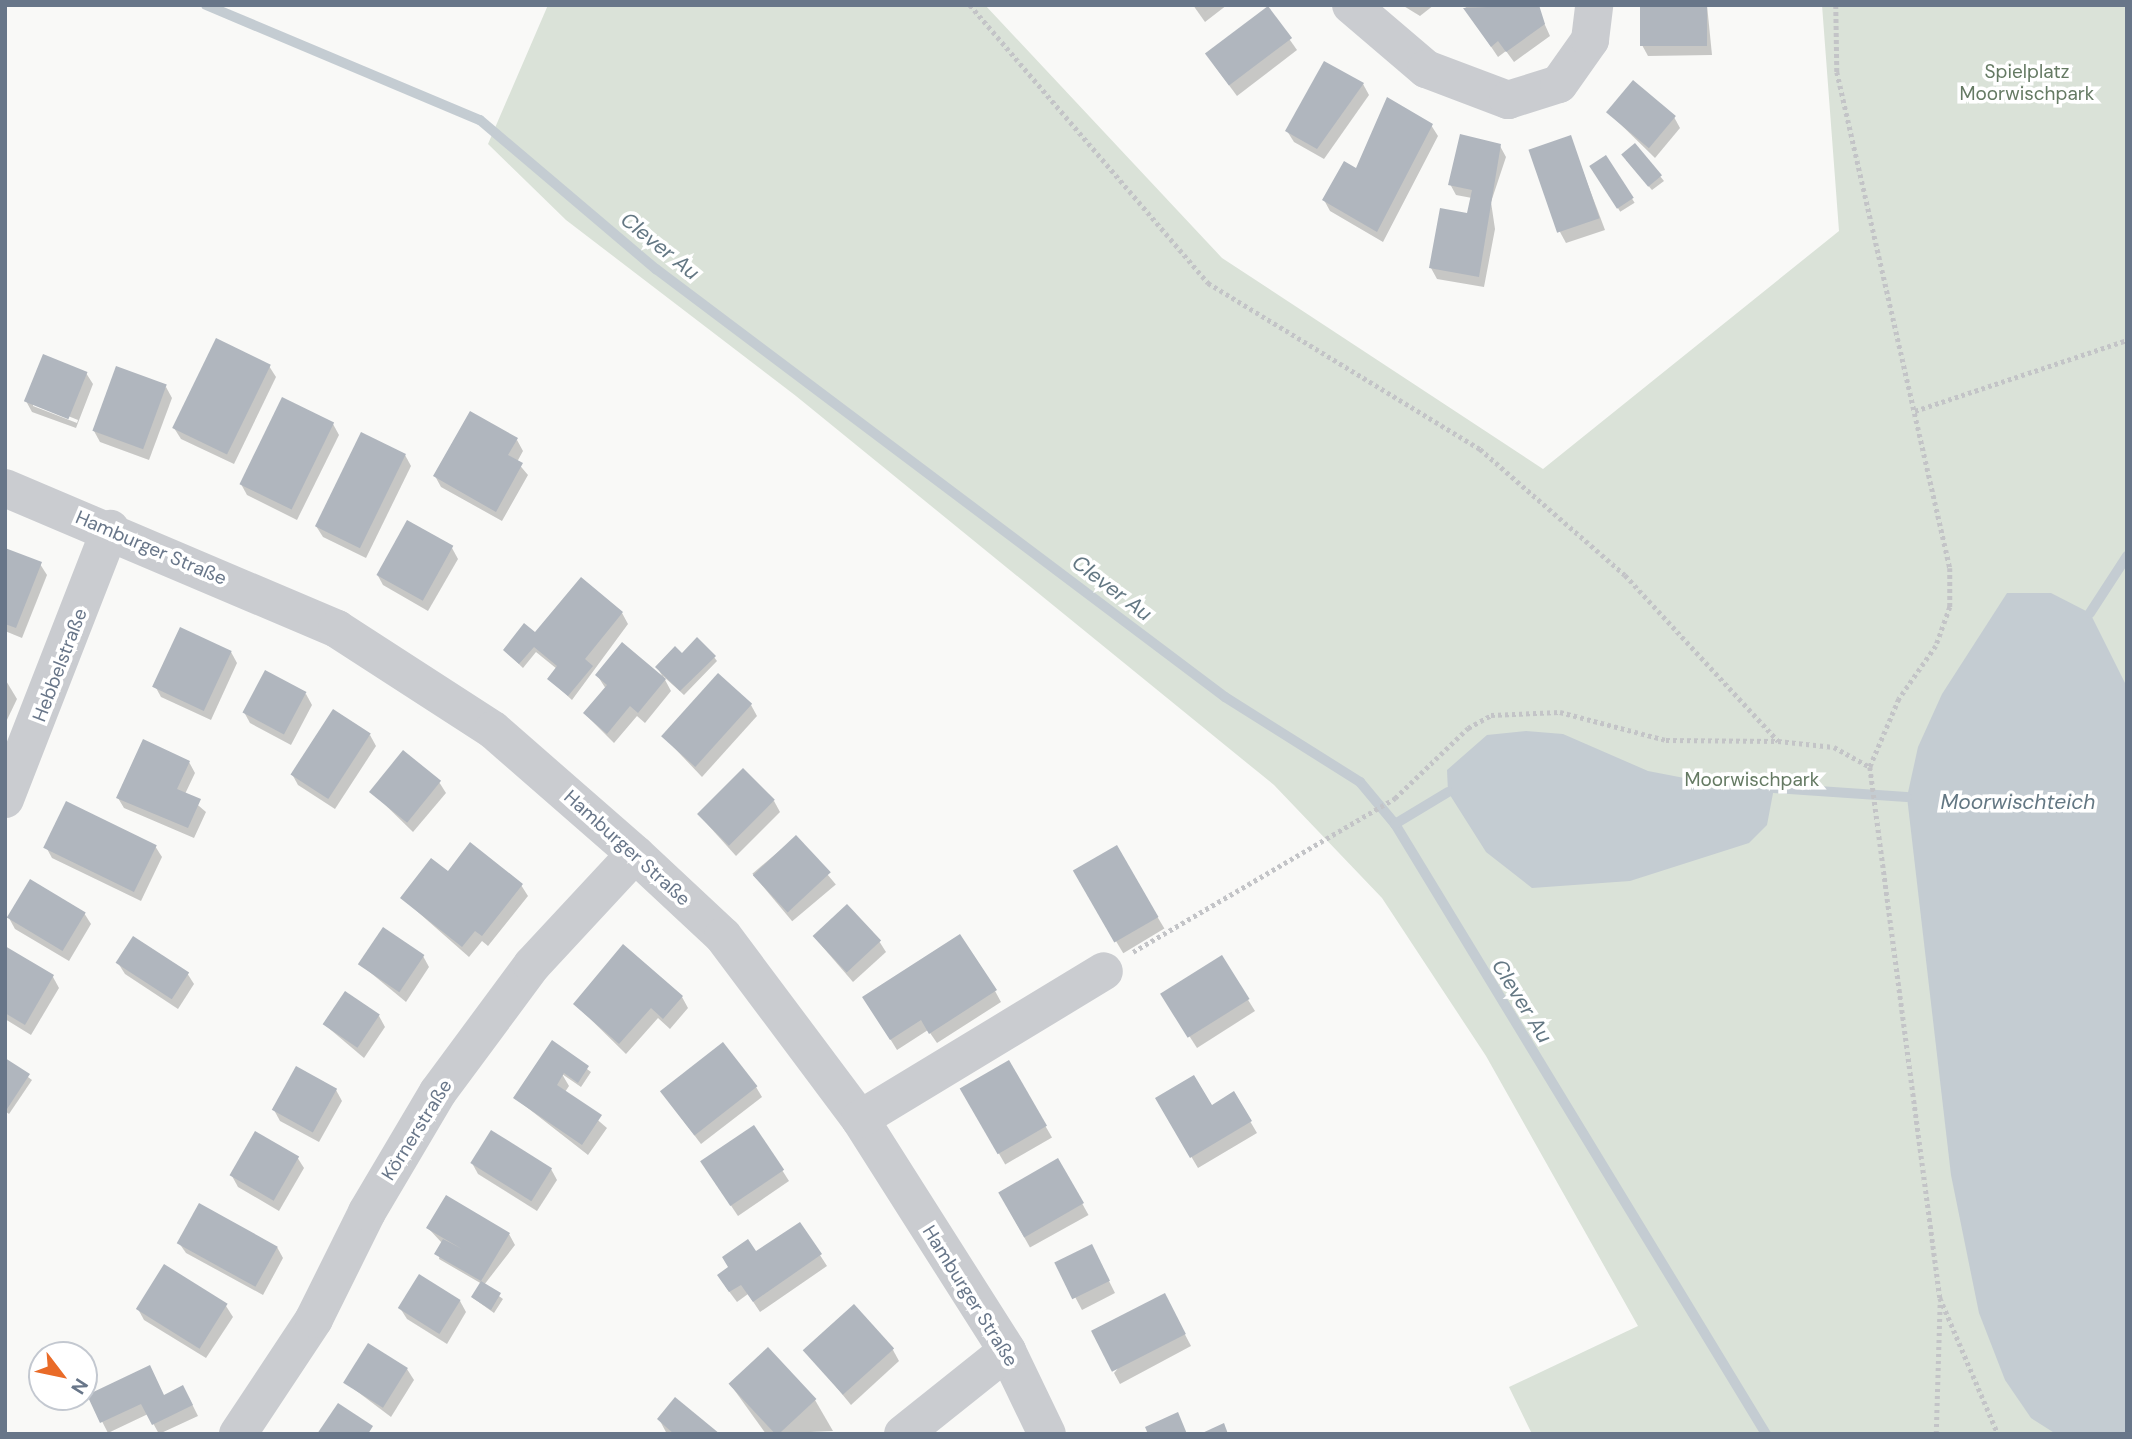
<!DOCTYPE html>
<meta charset="utf-8">
<style>
body{margin:0}
#map{position:relative;width:2132px;height:1439px;overflow:hidden;background:#f9f9f7;font-family:"DM Sans",sans-serif}
div>[style]{position:absolute}
.green>*{inset:0;background:#dae2d8}
.water>*{inset:0;background:#c4ccd2}
.shadow>*{inset:0;background:#0003;transform-origin:0 0}
.stream>*{height:10px;margin:-5px;padding:0 5px;transform-origin:5px;border-radius:5px;background:#c4ccd2}
.building>*{inset:0;background:#b0b6be;transform-origin:0 0}
.path>*{height:4.5px;margin-top:-2.25px;transform-origin:0;background:repeating-linear-gradient(90deg,#c3c4c7 0 3.5px,transparent 0 7px)}
.street>*{height:38px;margin:-19px;padding:0 19px;transform-origin:19px;border-radius:19px;background:#caccd0}
span{translate:-50% -50%;white-space:nowrap;text-align:center;line-height:1.15;-webkit-text-stroke:7px #fff;paint-order:stroke}
.park-label{font-size:19px;color:#657a63}
.street-label{font-size:19px;color:#687689}
.water-label{font-size:21px;color:#637783;font-style:italic}
.frame{position:absolute;inset:0;border:7px solid #687689;pointer-events:none}
.north{position:absolute;left:28px;top:1341px;width:70px;height:70px;box-sizing:border-box;background:#fff;border:2px solid #c3c8d0;border-radius:50%;rotate:122deg;font-size:19px;font-weight:700;line-height:28px;text-align:center;color:#687689}
.north::after{content:'';display:block;margin:auto;width:24px;height:32px;background:#e96b28;clip-path:polygon(50% 0,100% 100%,50% 72%,0 100%)}
</style>
<div id="map">
<div class="green">
<div style="clip-path:polygon(548px 5px,985px 5px,1222px 258px,1543px 469px,1839px 231px,1822px 5px,2127px 5px,2127px 1434px,1532px 1434px,1509px 1387px,1638px 1326px,1486px 1056px,1382px 898px,1274px 785px,796px 396px,566px 220px,488px 144px)"></div>
</div>
<div class="water">
<div style="clip-path:polygon(2007px 593px,2051px 593px,2090px 613px,2127px 687px,2127px 1434px,2056px 1434px,2031px 1418px,2005px 1380px,1979px 1313px,1951px 1175px,1907px 797px,1918px 747px,1942px 694px)"></div>
<div style="clip-path:polygon(1526px 731px,1563px 734px,1648px 771px,1705px 782px,1766px 782px,1774px 788px,1767px 825px,1749px 843px,1630px 881px,1532px 888px,1486px 852px,1448px 792px,1447px 770px,1487px 735px)"></div>
</div>
<div class="shadow">
<div style="clip-path:polygon(1193px 5px,1227px 5px,1205px 22px)"></div>
<div style="clip-path:polygon(1402px 5px,1434px 5px,1420px 16px)"></div>
<div style="clip-path:polygon(1469px 5px,1536px 5px,1550px 36px,1514px 62px,1506px 51px,1498px 57px,1465px 8px)"></div>
<div style="clip-path:polygon(1707px 5px,1712px 55px,1648px 56px,1642px 45px)"></div>
<div style="clip-path:polygon(1268px 9px,1297px 50px,1237px 96px,1214px 65px)"></div>
<div style="clip-path:polygon(1363px 84px,1369px 95px,1324px 159px,1294px 142px,1287px 131px)"></div>
<div style="clip-path:polygon(1388px 100px,1431px 125px,1438px 136px,1383px 242px,1330px 211px,1324px 200px,1357px 170px)"></div>
<div style="clip-path:polygon(1608px 112px,1674px 117px,1680px 128px,1655px 158px)"></div>
<div style="clip-path:polygon(1570px 137px,1605px 230px,1566px 243px,1560px 232px)"></div>
<div style="clip-path:polygon(1635px 145px,1664px 181px,1652px 190px,1626px 160px)"></div>
<div style="clip-path:polygon(1500px 146px,1506px 157px,1491px 202px,1495px 229px,1484px 287px,1437px 279px,1431px 268px,1468px 215px,1472px 198px,1456px 195px,1450px 184px)"></div>
<div style="left:1606px;top:157px;width:54px;height:17px;rotate:58deg"></div>
<div style="clip-path:polygon(269px 366px,276px 377px,234px 464px,181px 439px,174px 428px)"></div>
<div style="clip-path:polygon(evenodd,86px 373px,93px 384px,76px 428px,32px 412px,26px 401px,86px 373px,33px 402px,78px 420px,77px 423px,33px 406px,33px 402px)"></div>
<div style="clip-path:polygon(166px 387px,172px 398px,149px 460px,100px 442px,94px 431px)"></div>
<div style="clip-path:polygon(333px 424px,339px 435px,297px 520px,247px 495px,241px 484px)"></div>
<div style="clip-path:polygon(517px 440px,523px 451px,517px 462px,528px 475px,502px 521px,441px 487px,435px 476px)"></div>
<div style="clip-path:polygon(405px 455px,411px 466px,366px 558px,323px 537px,316px 526px)"></div>
<div style="clip-path:polygon(452px 548px,458px 559px,428px 611px,383px 585px,377px 574px)"></div>
<div style="clip-path:polygon(5px 549px,40px 564px,47px 575px,22px 638px,5px 631px)"></div>
<div style="clip-path:polygon(622px 613px,628px 624px,572px 700px,549px 679px,557px 669px,536px 652px,523px 668px,505px 651px,534px 633px)"></div>
<div style="clip-path:polygon(231px 652px,237px 663px,211px 720px,161px 697px,155px 686px)"></div>
<div style="clip-path:polygon(714px 657px,717px 661px,684px 695px,663px 676px,671px 691px,645px 723px,637px 716px,614px 743px,585px 714px,606px 689px,597px 675px,664px 679px,657px 667px)"></div>
<div style="clip-path:polygon(5px 679px,17px 699px,5px 724px)"></div>
<div style="clip-path:polygon(306px 694px,312px 705px,291px 745px,250px 723px,244px 712px)"></div>
<div style="clip-path:polygon(751px 705px,757px 716px,702px 777px,663px 736px)"></div>
<div style="clip-path:polygon(370px 735px,376px 746px,335px 809px,298px 785px,292px 774px)"></div>
<div style="clip-path:polygon(189px 762px,195px 773px,185px 794px,206px 812px,194px 838px,124px 808px,118px 798px)"></div>
<div style="clip-path:polygon(439px 782px,446px 793px,413px 832px,371px 791px)"></div>
<div style="clip-path:polygon(774px 801px,780px 812px,736px 856px,699px 815px)"></div>
<div style="left:796px;top:837px;width:62px;height:57px;rotate:50deg"></div>
<div style="clip-path:polygon(155px 846px,162px 857px,141px 901px,52px 858px,46px 847px)"></div>
<div style="left:1116px;top:848px;width:94px;height:48px;rotate:59deg"></div>
<div style="clip-path:polygon(448px 874px,521px 885px,528px 896px,488px 946px,482px 941px,469px 957px,402px 898px)"></div>
<div style="clip-path:polygon(84px 913px,91px 924px,69px 961px,15px 929px,9px 918px)"></div>
<div style="clip-path:polygon(815px 938px,879px 941px,886px 952px,853px 982px)"></div>
<div style="clip-path:polygon(5px 948px,53px 977px,59px 988px,31px 1035px,5px 1019px)"></div>
<div style="clip-path:polygon(423px 956px,429px 967px,406px 1002px,360px 964px)"></div>
<div style="clip-path:polygon(1222px 958px,1255px 1011px,1197px 1048px,1170px 1006px)"></div>
<div style="clip-path:polygon(118px 963px,187px 973px,194px 984px,178px 1009px,125px 974px)"></div>
<div style="clip-path:polygon(995px 991px,1001px 1002px,937px 1043px,928px 1030px,897px 1050px,871px 1008px)"></div>
<div style="clip-path:polygon(682px 997px,688px 1008px,670px 1029px,658px 1018px,626px 1054px,575px 1004px)"></div>
<div style="clip-path:polygon(379px 1016px,385px 1027px,364px 1058px,325px 1025px)"></div>
<div style="clip-path:polygon(552px 1043px,591px 1072px,581px 1087px,562px 1074px,569px 1086px,565px 1092px,607px 1128px,588px 1155px,515px 1098px)"></div>
<div style="clip-path:polygon(5px 1060px,32px 1080px,9px 1114px,5px 1111px)"></div>
<div style="left:1009px;top:1063px;width:86px;height:54px;rotate:60deg"></div>
<div style="clip-path:polygon(756px 1087px,762px 1097px,701px 1144px,669px 1102px)"></div>
<div style="clip-path:polygon(336px 1090px,342px 1101px,319px 1142px,280px 1121px,274px 1110px)"></div>
<div style="clip-path:polygon(1234px 1094px,1257px 1133px,1198px 1168px,1157px 1099px,1211px 1107px)"></div>
<div style="clip-path:polygon(297px 1157px,304px 1168px,279px 1211px,238px 1187px,232px 1176px)"></div>
<div style="left:1058px;top:1160px;width:63px;height:67px;rotate:61deg"></div>
<div style="clip-path:polygon(472px 1163px,551px 1169px,557px 1180px,537px 1211px,478px 1174px)"></div>
<div style="clip-path:polygon(782px 1170px,789px 1181px,738px 1216px,709px 1173px)"></div>
<div style="clip-path:polygon(800px 1224px,827px 1266px,760px 1312px,748px 1294px,737px 1302px,725px 1286px,756px 1254px)"></div>
<div style="clip-path:polygon(428px 1228px,509px 1234px,515px 1245px,484px 1285px,503px 1299px,494px 1313px,473px 1298px,482px 1284px,439px 1259px,442px 1243px)"></div>
<div style="clip-path:polygon(179px 1243px,277px 1247px,283px 1258px,263px 1295px,186px 1253px)"></div>
<div style="clip-path:polygon(1097px 1257px,1115px 1293px,1082px 1310px,1057px 1263px)"></div>
<div style="clip-path:polygon(460px 1301px,466px 1312px,447px 1344px,407px 1319px,400px 1308px)"></div>
<div style="clip-path:polygon(226px 1306px,233px 1317px,206px 1358px,144px 1320px,138px 1309px)"></div>
<div style="clip-path:polygon(1170px 1306px,1191px 1346px,1120px 1384px,1114px 1373px)"></div>
<div style="clip-path:polygon(806px 1350px,893px 1350px,899px 1361px,851px 1405px)"></div>
<div style="clip-path:polygon(407px 1369px,414px 1380px,391px 1417px,346px 1383px)"></div>
<div style="clip-path:polygon(730px 1384px,815px 1400px,833px 1431px,766px 1434px)"></div>
<div style="clip-path:polygon(89px 1396px,189px 1398px,198px 1416px,159px 1434px,148px 1414px,108px 1433px)"></div>
<div style="clip-path:polygon(659px 1419px,717px 1434px,667px 1434px)"></div>
</div>
<div class="stream">
<div style="left:206px;top:5px;width:297px;rotate:22.8deg"></div>
<div style="left:480px;top:120px;width:231px;rotate:40.3deg"></div>
<div style="left:656px;top:269px;width:712px;rotate:36.95deg"></div>
<div style="left:1225px;top:697px;width:160px;rotate:32.2deg"></div>
<div style="left:1360px;top:782px;width:55px;rotate:50.2deg"></div>
<div style="left:1395px;top:824px;width:714px;rotate:58.69deg"></div>
<div style="left:2090px;top:613px;width:68px;rotate:-57deg"></div>
<div style="left:1774px;top:788px;width:133px;rotate:3.9deg"></div>
<div style="left:1395px;top:824px;width:62px;rotate:-31.1deg"></div>
</div>
<div class="building">
<div style="clip-path:polygon(1539px 5px,1545px 24px,1506px 52px,1498px 41px,1491px 47px,1463px 8px)"></div>
<div style="left:1640px;top:5px;width:67px;height:41px"></div>
<div style="left:1268px;top:6px;width:40px;height:79px;rotate:53deg"></div>
<div style="clip-path:polygon(1324px 61px,1364px 83px,1317px 149px,1285px 131px)"></div>
<div style="left:1633px;top:80px;width:56px;height:42px;rotate:40deg"></div>
<div style="clip-path:polygon(1387px 97px,1433px 124px,1377px 232px,1322px 200px,1344px 161px,1356px 168px)"></div>
<div style="clip-path:polygon(1460px 134px,1501px 144px,1479px 277px,1429px 268px,1440px 208px,1467px 213px,1472px 190px,1448px 185px)"></div>
<div style="left:1571px;top:135px;width:88px;height:45px;rotate:71deg"></div>
<div style="left:1635px;top:143px;width:42px;height:18px;rotate:50deg"></div>
<div style="left:1606px;top:155px;width:51px;height:20px;rotate:57deg"></div>
<div style="left:216px;top:338px;width:61px;height:100px;rotate:26deg"></div>
<div style="left:43px;top:354px;width:48px;height:51px;rotate:22deg"></div>
<div style="left:116px;top:366px;width:54px;height:69px;rotate:20deg"></div>
<div style="left:282px;top:397px;width:58px;height:97px;rotate:26deg"></div>
<div style="clip-path:polygon(470px 411px,518px 438px,508px 455px,523px 463px,496px 512px,433px 476px)"></div>
<div style="left:361px;top:432px;width:50px;height:105px;rotate:26deg"></div>
<div style="left:407px;top:520px;width:53px;height:63px;rotate:29deg"></div>
<div style="clip-path:polygon(5px 548px,42px 562px,16px 628px,5px 624px)"></div>
<div style="clip-path:polygon(581px 577px,623px 612px,585px 659px,593px 666px,568px 696px,547px 679px,557px 666px,534px 647px,519px 664px,503px 650px,524px 623px,535px 632px)"></div>
<div style="left:180px;top:627px;width:57px;height:66px;rotate:25deg"></div>
<div style="clip-path:polygon(697px 637px,716px 656px,680px 691px,655px 667px,675px 646px,682px 653px)"></div>
<div style="clip-path:polygon(622px 642px,666px 679px,638px 713px,630px 706px,607px 734px,583px 713px,607px 685px,595px 675px)"></div>
<div style="left:265px;top:670px;width:47px;height:48px;rotate:28deg"></div>
<div style="left:718px;top:673px;width:46px;height:85px;rotate:42deg"></div>
<div style="left:333px;top:709px;width:45px;height:78px;rotate:33deg"></div>
<div style="clip-path:polygon(143px 739px,190px 761px,177px 789px,201px 799px,188px 828px,116px 798px)"></div>
<div style="left:403px;top:750px;width:49px;height:54px;rotate:39deg"></div>
<div style="left:743px;top:768px;width:45px;height:65px;rotate:45deg"></div>
<div style="left:66px;top:801px;width:101px;height:52px;rotate:26deg"></div>
<div style="left:796px;top:835px;width:51px;height:59px;rotate:47deg"></div>
<div style="clip-path:polygon(470px 842px,523px 884px,482px 936px,475px 931px,462px 947px,400px 898px,431px 858px,448px 871px)"></div>
<div style="left:1117px;top:845px;width:83px;height:51px;rotate:60deg"></div>
<div style="left:30px;top:879px;width:65px;height:45px;rotate:31deg"></div>
<div style="left:847px;top:904px;width:50px;height:47px;rotate:47deg"></div>
<div style="left:383px;top:927px;width:50px;height:45px;rotate:34deg"></div>
<div style="clip-path:polygon(960px 934px,997px 990px,929px 1034px,921px 1020px,890px 1040px,862px 997px)"></div>
<div style="left:133px;top:936px;width:67px;height:32px;rotate:33deg"></div>
<div style="clip-path:polygon(623px 944px,683px 996px,663px 1019px,651px 1008px,619px 1044px,573px 1004px)"></div>
<div style="clip-path:polygon(5px 946px,54px 975px,25px 1025px,5px 1013px)"></div>
<div style="left:1222px;top:955px;width:52px;height:73px;rotate:58deg"></div>
<div style="left:345px;top:991px;width:42px;height:40px;rotate:34deg"></div>
<div style="clip-path:polygon(552px 1040px,589px 1066px,578px 1083px,564px 1073px,557px 1085px,602px 1115px,582px 1145px,513px 1098px)"></div>
<div style="left:723px;top:1042px;width:56px;height:80px;rotate:52deg"></div>
<div style="clip-path:polygon(5px 1058px,30px 1074px,5px 1112px)"></div>
<div style="left:1009px;top:1060px;width:76px;height:57px;rotate:60deg"></div>
<div style="left:296px;top:1066px;width:47px;height:50px;rotate:29deg"></div>
<div style="clip-path:polygon(1194px 1075px,1212px 1105px,1234px 1091px,1252px 1121px,1190px 1158px,1155px 1098px)"></div>
<div style="left:754px;top:1125px;width:54px;height:65px;rotate:56deg"></div>
<div style="left:491px;top:1130px;width:72px;height:39px;rotate:32deg"></div>
<div style="left:255px;top:1131px;width:51px;height:51px;rotate:30deg"></div>
<div style="left:1058px;top:1158px;width:52px;height:69px;rotate:60deg"></div>
<div style="clip-path:polygon(446px 1195px,510px 1233px,481px 1281px,501px 1293px,491px 1310px,471px 1297px,481px 1281px,434px 1254px,443px 1239px,462px 1249px,426px 1228px)"></div>
<div style="left:199px;top:1203px;width:90px;height:46px;rotate:29deg"></div>
<div style="clip-path:polygon(800px 1222px,822px 1254px,753px 1302px,741px 1285px,729px 1292px,717px 1275px,728px 1267px,722px 1257px,748px 1239px,756px 1251px)"></div>
<div style="left:1092px;top:1244px;width:41px;height:42px;rotate:64deg"></div>
<div style="left:164px;top:1264px;width:75px;height:53px;rotate:32deg"></div>
<div style="left:419px;top:1274px;width:49px;height:40px;rotate:32deg"></div>
<div style="left:1165px;top:1293px;width:46px;height:83px;rotate:63deg"></div>
<div style="left:854px;top:1304px;width:60px;height:69px;rotate:48deg"></div>
<div style="left:368px;top:1343px;width:47px;height:47px;rotate:32deg"></div>
<div style="left:768px;top:1347px;width:71px;height:54px;rotate:47deg"></div>
<div style="clip-path:polygon(150px 1365px,164px 1395px,183px 1385px,193px 1405px,152px 1425px,141px 1404px,100px 1423px,87px 1395px)"></div>
<div style="clip-path:polygon(675px 1397px,720px 1434px,674px 1434px,657px 1419px)"></div>
<div style="clip-path:polygon(338px 1403px,373px 1426px,368px 1434px,317px 1434px)"></div>
<div style="clip-path:polygon(1178px 1412px,1187px 1434px,1148px 1434px,1145px 1427px)"></div>
<div style="clip-path:polygon(1224px 1423px,1228px 1434px,1200px 1434px)"></div>
</div>
<div class="path">
<div style="left:970px;top:5px;width:366px;rotate:49.4deg"></div>
<div style="left:1208px;top:283px;width:319px;rotate:31.4deg"></div>
<div style="left:1480px;top:449px;width:192px;rotate:41deg"></div>
<div style="left:1625px;top:575px;width:226px;rotate:47.3deg"></div>
<div style="left:1778px;top:741px;width:56px;rotate:6.1deg"></div>
<div style="left:1834px;top:747px;width:41px;rotate:29.1deg"></div>
<div style="left:1870px;top:767px;width:536px;rotate:82.49deg"></div>
<div style="left:1940px;top:1298px;width:148px;rotate:66.9deg"></div>
<div style="left:1836px;top:5px;width:67px;rotate:89.1deg"></div>
<div style="left:1837px;top:72px;width:509px;rotate:77.17deg"></div>
<div style="left:1950px;top:568px;width:39px;rotate:90deg"></div>
<div style="left:1950px;top:607px;width:41px;rotate:109.7deg"></div>
<div style="left:1936px;top:646px;width:65px;rotate:124.9deg"></div>
<div style="left:1899px;top:699px;width:74px;rotate:113.1deg"></div>
<div style="left:1915px;top:411px;width:224px;rotate:-18.5deg"></div>
<div style="left:1133px;top:952px;width:304px;rotate:-30.4deg"></div>
<div style="left:1395px;top:798px;width:101px;rotate:-43.8deg"></div>
<div style="left:1468px;top:728px;width:26px;rotate:-29deg"></div>
<div style="left:1491px;top:715px;width:69px;rotate:-2.5deg"></div>
<div style="left:1560px;top:712px;width:110px;rotate:14.8deg"></div>
<div style="left:1666px;top:740px;width:111px;rotate:0.5deg"></div>
<div style="left:1936px;top:1434px;width:132px;rotate:-88.3deg"></div>
</div>
<div class="street">
<div style="left:1351px;top:5px;width:99px;rotate:40.5deg"></div>
<div style="left:1426px;top:69px;width:88px;rotate:20.7deg"></div>
<div style="left:1508px;top:100px;width:53px;rotate:-17.4deg"></div>
<div style="left:1559px;top:84px;width:54px;rotate:-54.8deg"></div>
<div style="left:1590px;top:40px;width:35px;rotate:-83deg"></div>
<div style="left:5px;top:488px;width:361px;rotate:23deg"></div>
<div style="left:337px;top:629px;width:186px;rotate:32.9deg"></div>
<div style="left:493px;top:730px;width:189px;rotate:41.1deg"></div>
<div style="left:635px;top:854px;width:120px;rotate:43deg"></div>
<div style="left:723px;top:936px;width:229px;rotate:53.2deg"></div>
<div style="left:860px;top:1119px;width:275px;rotate:57.6deg"></div>
<div style="left:1007px;top:1351px;width:92px;rotate:64.3deg"></div>
<div style="left:5px;top:799px;width:290px;rotate:-68.7deg"></div>
<div style="left:860px;top:1119px;width:285px;rotate:-31.2deg"></div>
<div style="left:238px;top:1434px;width:138px;rotate:-56.5deg"></div>
<div style="left:314px;top:1319px;width:119px;rotate:-63.6deg"></div>
<div style="left:367px;top:1212px;width:139px;rotate:-59.4deg"></div>
<div style="left:438px;top:1092px;width:158px;rotate:-53.5deg"></div>
<div style="left:532px;top:965px;width:151px;rotate:-47.1deg"></div>
<div style="left:903px;top:1434px;width:133px;rotate:-38.6deg"></div>
</div>
<div class="park-label">
<span style="left:2027px;top:83px">Spielplatz<br>Moorwischpark</span>
<span style="left:1752px;top:780px">Moorwischpark</span>
</div>
<div class="street-label">
<span style="left:151px;top:548px;rotate:23deg">Hamburger Straße</span>
<span style="left:60px;top:665px;rotate:-69deg">Hebbelstraße</span>
<span style="left:627px;top:848px;rotate:42deg">Hamburger Straße</span>
<span style="left:417px;top:1130px;rotate:-58deg">Körnerstraße</span>
<span style="left:970px;top:1296px;rotate:58deg">Hamburger Straße</span>
</div>
<div class="water-label">
<span style="left:660px;top:246px;rotate:39deg">Clever Au</span>
<span style="left:1112px;top:588px;rotate:37deg">Clever Au</span>
<span style="left:2018px;top:802px">Moorwischteich</span>
<span style="left:1522px;top:1001px;rotate:58deg">Clever Au</span>
</div>
<div class="frame"></div>
<div class="north">N</div>
</div>
